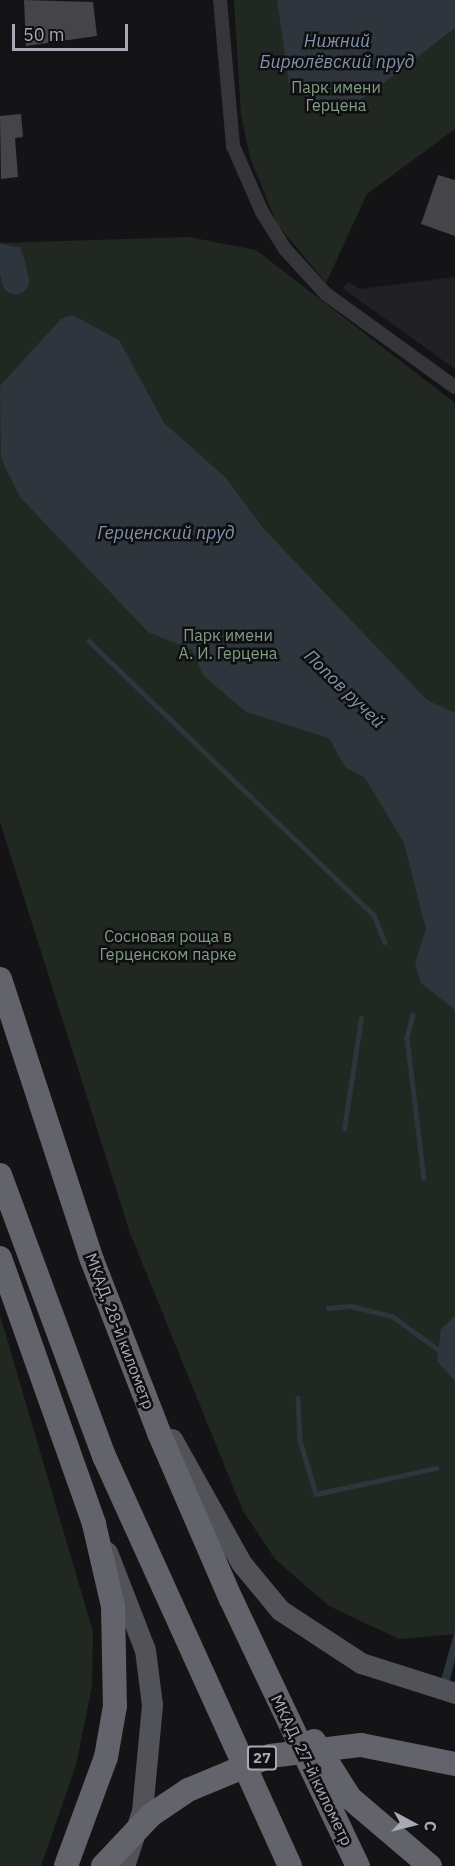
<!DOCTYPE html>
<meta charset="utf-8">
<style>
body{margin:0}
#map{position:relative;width:455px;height:1866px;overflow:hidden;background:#141416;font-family:"IBM Plex Sans",sans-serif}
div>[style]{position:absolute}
.built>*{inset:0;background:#212023}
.green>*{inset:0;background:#212822}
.water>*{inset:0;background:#2f353d}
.stream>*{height:4.5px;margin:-2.25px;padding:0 2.25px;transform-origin:2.25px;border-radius:2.25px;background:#2f353d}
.river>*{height:27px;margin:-13.5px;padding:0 13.5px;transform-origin:13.5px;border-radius:13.5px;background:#2f353d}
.building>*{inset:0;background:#444449}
.street>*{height:14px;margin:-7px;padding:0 7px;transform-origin:7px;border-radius:7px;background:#36363a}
.primary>*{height:21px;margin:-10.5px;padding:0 10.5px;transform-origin:10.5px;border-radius:10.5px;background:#525359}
.highway>*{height:24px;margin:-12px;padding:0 12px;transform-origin:12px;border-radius:12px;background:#62636b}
.highway-bridge>*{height:24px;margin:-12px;padding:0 12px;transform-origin:12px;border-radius:12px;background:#62636b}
span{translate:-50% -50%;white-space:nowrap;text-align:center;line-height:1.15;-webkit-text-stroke:5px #0f0f11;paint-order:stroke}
.shield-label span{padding:2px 4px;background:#0f0f11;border:2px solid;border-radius:4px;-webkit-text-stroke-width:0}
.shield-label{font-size:15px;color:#a7aab5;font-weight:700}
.park-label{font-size:16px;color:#809e86}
.street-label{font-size:16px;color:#a7aab5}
.water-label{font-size:18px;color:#8293ac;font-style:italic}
.north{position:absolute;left:383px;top:1794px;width:60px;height:60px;-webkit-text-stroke:4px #0f0f11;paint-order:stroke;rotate:97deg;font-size:16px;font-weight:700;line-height:24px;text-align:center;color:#a7aab5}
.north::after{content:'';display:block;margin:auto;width:21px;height:27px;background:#a7aab5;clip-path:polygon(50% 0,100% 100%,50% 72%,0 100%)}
.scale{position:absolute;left:12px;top:24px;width:116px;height:27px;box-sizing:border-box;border:3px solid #a7aab5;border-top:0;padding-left:8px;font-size:18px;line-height:21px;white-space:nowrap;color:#a7aab5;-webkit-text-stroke:4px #0f0f11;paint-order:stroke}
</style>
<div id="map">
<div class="built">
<div style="clip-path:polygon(455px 277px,455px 369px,342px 288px,348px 282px,360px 289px)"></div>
</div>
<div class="green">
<div style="clip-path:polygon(234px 0,455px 0,455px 129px,367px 194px,326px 283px,277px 224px,250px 157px,241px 115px)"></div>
<div style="clip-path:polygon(189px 237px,256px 250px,455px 403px,455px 1634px,399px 1639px,329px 1606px,275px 1559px,243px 1511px,130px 1233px,0 822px,0 243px)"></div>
<div style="clip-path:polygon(0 1315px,93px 1632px,92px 1686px,76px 1765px,41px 1866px,0 1866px)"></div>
</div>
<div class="water">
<div style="clip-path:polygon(277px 0,455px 0,455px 28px,355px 105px,334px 105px,301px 95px,289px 82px)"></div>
<div style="clip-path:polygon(72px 315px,119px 340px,164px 423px,226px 478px,262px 527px,427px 700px,455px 713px,455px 1010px,421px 983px,415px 963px,426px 929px,404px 843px,365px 778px,345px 767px,329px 738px,246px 712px,203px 675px,192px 650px,148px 632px,20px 497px,1px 458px,0 386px,61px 319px)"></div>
<div style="clip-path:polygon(455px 1316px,455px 1381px,437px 1361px,441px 1329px)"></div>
<div style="clip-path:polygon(455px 1630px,455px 1660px,449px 1683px,441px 1680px)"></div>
</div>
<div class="stream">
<div style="left:10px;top:259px;width:13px;rotate:-51deg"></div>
<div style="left:89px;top:641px;width:395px;rotate:43.9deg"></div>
<div style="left:374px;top:915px;width:29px;rotate:68deg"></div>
<div style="left:413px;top:1015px;width:24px;rotate:105deg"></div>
<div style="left:407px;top:1038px;width:141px;rotate:83.1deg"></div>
<div style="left:344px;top:1129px;width:112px;rotate:-81.3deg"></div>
<div style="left:328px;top:1308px;width:23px;rotate:-5deg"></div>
<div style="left:351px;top:1306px;width:42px;rotate:13.7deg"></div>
<div style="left:392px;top:1316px;width:58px;rotate:35.9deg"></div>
<div style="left:298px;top:1398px;width:42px;rotate:87.3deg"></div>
<div style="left:300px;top:1440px;width:56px;rotate:73.5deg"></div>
<div style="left:316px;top:1494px;width:123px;rotate:-12.2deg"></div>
</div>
<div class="river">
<div style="left:0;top:257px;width:10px;rotate:11deg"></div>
<div style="left:10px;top:259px;width:22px;rotate:77deg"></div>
</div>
<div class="building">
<div style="clip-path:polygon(24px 0,93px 2px,97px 36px,26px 46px)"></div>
<div style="clip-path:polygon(21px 114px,23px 137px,15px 138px,18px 177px,1px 179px,0 116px)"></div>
<div style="clip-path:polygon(438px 175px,455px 180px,455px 236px,421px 224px)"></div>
</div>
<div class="street">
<div style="left:220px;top:0;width:147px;rotate:84.9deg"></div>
<div style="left:233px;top:146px;width:72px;rotate:66.3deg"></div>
<div style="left:262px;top:212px;width:44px;rotate:58.1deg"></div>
<div style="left:285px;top:249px;width:61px;rotate:47.7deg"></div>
<div style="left:326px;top:294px;width:159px;rotate:35.8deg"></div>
</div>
<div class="primary">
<div style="left:172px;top:1439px;width:143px;rotate:60.8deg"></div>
<div style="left:242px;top:1564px;width:60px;rotate:50.4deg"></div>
<div style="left:280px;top:1610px;width:97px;rotate:33.2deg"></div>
<div style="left:361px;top:1663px;width:99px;rotate:17.7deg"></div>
<div style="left:107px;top:1552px;width:105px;rotate:68.8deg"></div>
<div style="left:145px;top:1650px;width:55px;rotate:82.7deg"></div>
<div style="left:152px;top:1705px;width:106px;rotate:95.4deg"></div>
<div style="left:142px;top:1811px;width:58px;rotate:108.1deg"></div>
</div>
<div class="highway">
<div style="left:0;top:979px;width:296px;rotate:71.9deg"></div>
<div style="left:92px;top:1260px;width:186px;rotate:68.8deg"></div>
<div style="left:159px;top:1433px;width:181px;rotate:66.6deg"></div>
<div style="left:231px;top:1599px;width:296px;rotate:64.6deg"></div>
<div style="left:0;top:1175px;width:300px;rotate:69.7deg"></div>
<div style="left:104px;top:1456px;width:450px;rotate:65.6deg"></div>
<div style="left:0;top:1258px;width:282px;rotate:70.5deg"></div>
<div style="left:94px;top:1524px;width:84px;rotate:77deg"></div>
<div style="left:113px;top:1606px;width:100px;rotate:88.9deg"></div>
<div style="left:115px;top:1706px;width:52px;rotate:100deg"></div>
<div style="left:106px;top:1757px;width:116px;rotate:110.2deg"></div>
<div style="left:314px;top:1741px;width:67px;rotate:57.7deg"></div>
<div style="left:350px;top:1798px;width:105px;rotate:40.4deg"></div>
</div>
<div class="highway-bridge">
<div style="left:103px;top:1866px;width:70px;rotate:-46.7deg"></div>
<div style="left:151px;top:1815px;width:45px;rotate:-34deg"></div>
<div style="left:188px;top:1790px;width:89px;rotate:-22.5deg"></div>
<div style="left:270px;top:1756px;width:92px;rotate:-6.9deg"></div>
<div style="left:361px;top:1745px;width:96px;rotate:11.4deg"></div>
</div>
<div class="shield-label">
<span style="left:262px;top:1758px">27</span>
</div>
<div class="park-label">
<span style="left:336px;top:96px">Парк имени<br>Герцена</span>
<span style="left:228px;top:644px">Парк имени<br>А. И. Герцена</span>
<span style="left:168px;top:945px">Сосновая роща в<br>Герценском парке</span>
</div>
<div class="street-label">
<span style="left:120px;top:1331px;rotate:69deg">МКАД, 28-й километр</span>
<span style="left:312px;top:1770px;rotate:64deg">МКАД, 27-й километр</span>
</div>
<div class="water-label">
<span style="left:337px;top:52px">Нижний<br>Бирюлёвский пруд</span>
<span style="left:166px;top:533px">Герценский пруд</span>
<span style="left:344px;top:689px;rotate:44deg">Попов ручей</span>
</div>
<div class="north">С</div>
<div class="scale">50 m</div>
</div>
